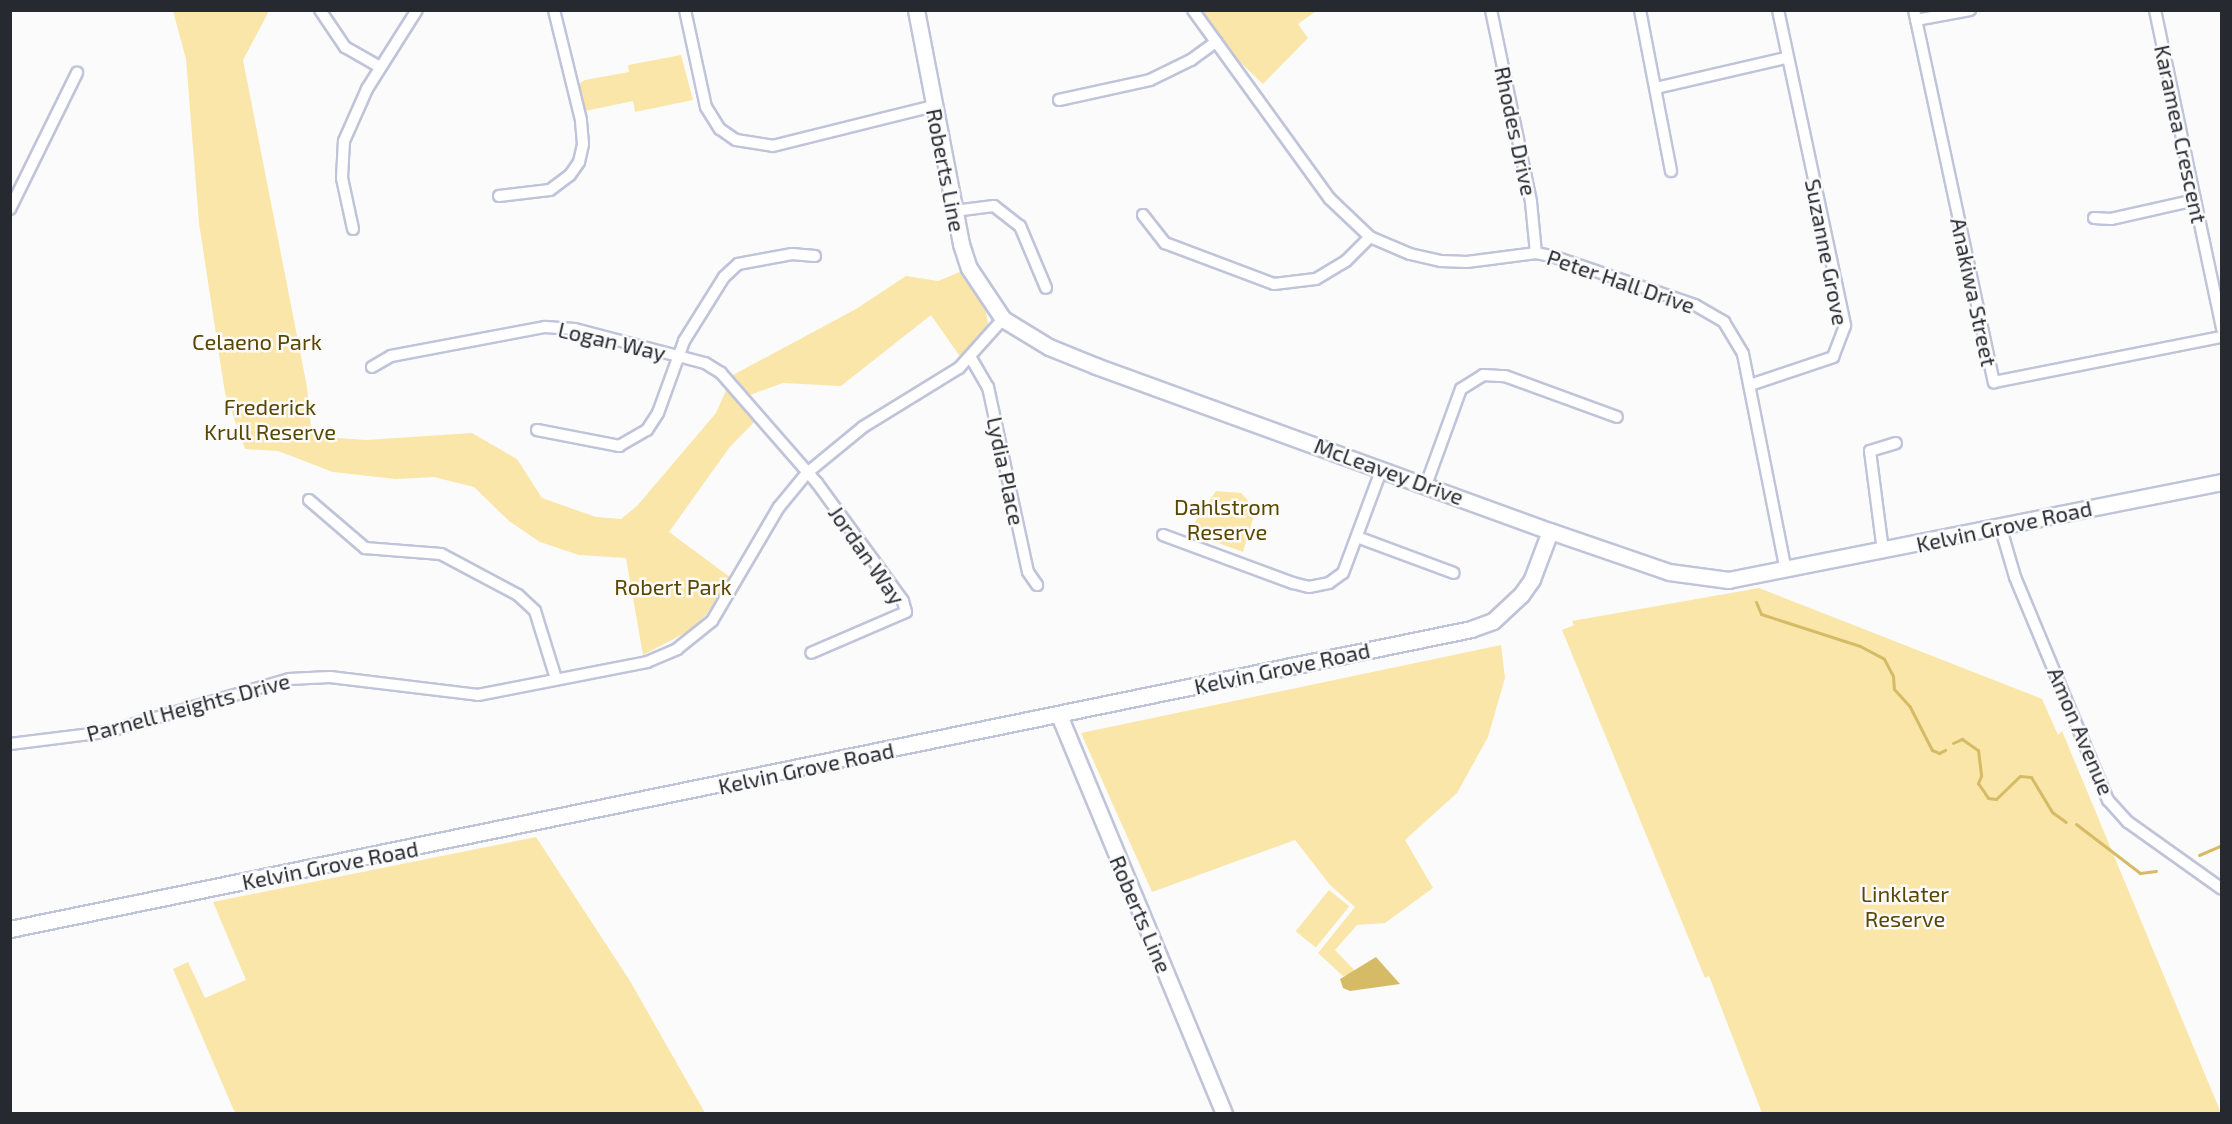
<!DOCTYPE html>
<style>
body{margin:0}
#map{position:relative;width:2232px;height:1124px;overflow:hidden;background:#fbfbfb;font-family:"Exo 2",sans-serif}
div>[style]{position:absolute}
.green>*{inset:0;background:#fae6a8;transform-origin:0 0}
.water>*{inset:0;background:#d6bb67}
.stream>*{height:3px;margin:-1.5px;padding:0 1.5px;transform-origin:1.5px;border-radius:1.5px;background:#d6bb67}
.roads{filter:drop-shadow(2px 0 #c0c4d9) drop-shadow(-2px 0 #c0c4d9) drop-shadow(0 2px #c0c4d9) drop-shadow(0 -2px #c0c4d9)}
.street>*{height:10px;margin:-5px;padding:0 5px;transform-origin:5px;border-radius:5px;background:#fff}
.secondary>*{height:15px;margin:-7.5px;padding:0 7.5px;transform-origin:7.5px;border-radius:7.5px;background:#fff}
span{translate:-50% -50%;white-space:nowrap;text-align:center;line-height:1.15;-webkit-text-stroke:5px #fbfbfb;paint-order:stroke}
.street-label{font-size:22px;color:#272931}
.park-label{font-size:22px;color:#594700}
.frame{position:absolute;inset:0;border:12px solid #272931;pointer-events:none}
</style>
<div id="map">
<div class="green">
<div style="clip-path:polygon(173px 11px,269px 11px,243px 60px,307px 387px,311px 428px,324px 437px,366px 440px,472px 433px,517px 459px,542px 498px,596px 517px,621px 519px,637px 506px,716px 413px,733px 375px,856px 309px,906px 276px,938px 281px,962px 271px,986px 312px,988px 324px,961px 358px,931px 315px,841px 386px,783px 383px,744px 397px,759px 417px,729px 448px,669px 532px,730px 577px,706px 615px,687px 632px,643px 655px,626px 558px,579px 555px,540px 542px,509px 521px,474px 487px,434px 477px,396px 479px,333px 472px,278px 451px,245px 449px,225px 393px,199px 223px,186px 59px)"></div>
<div style="clip-path:polygon(1202px 11px,1316px 11px,1298px 24px,1308px 38px,1263px 84px,1239px 61px)"></div>
<div style="clip-path:polygon(681px 55px,693px 100px,635px 112px,633px 101px,580px 112px,574px 87px,585px 80px,629px 72px,628px 65px)"></div>
<div style="clip-path:polygon(1216px 491px,1241px 493px,1256px 509px,1243px 552px,1188px 532px)"></div>
<div style="clip-path:polygon(1759px 588px,2042px 699px,2058px 735px,2062px 731px,2221px 1113px,1762px 1113px,1709px 976px,1705px 978px,1562px 630px,1574px 625px,1572px 621px)"></div>
<div style="clip-path:polygon(1501px 645px,1505px 678px,1488px 737px,1457px 793px,1405px 840px,1433px 888px,1385px 923px,1357px 925px,1335px 950px,1356px 972px,1343px 976px,1318px 953px,1355px 907px,1330px 885px,1295px 840px,1152px 892px,1081px 733px)"></div>
<div style="clip-path:polygon(536px 837px,630px 981px,705px 1113px,235px 1113px,173px 969px,188px 962px,205px 998px,246px 980px,213px 902px)"></div>
<div style="left:1329px;top:890px;width:26px;height:53px;rotate:39deg"></div>
</div>
<div class="water">
<div style="clip-path:polygon(1376px 957px,1400px 984px,1350px 991px,1343px 988px,1340px 979px)"></div>
</div>
<div class="stream">
<div style="left:1756px;top:602px;width:13px;rotate:67deg"></div>
<div style="left:1761px;top:614px;width:104px;rotate:17.9deg"></div>
<div style="left:1860px;top:646px;width:27px;rotate:28deg"></div>
<div style="left:1884px;top:659px;width:19px;rotate:62deg"></div>
<div style="left:1893px;top:676px;width:13px;rotate:86deg"></div>
<div style="left:1894px;top:689px;width:24px;rotate:48deg"></div>
<div style="left:1910px;top:707px;width:48px;rotate:62.9deg"></div>
<div style="left:1932px;top:750px;width:8px;rotate:23deg"></div>
<div style="left:1939px;top:753px;width:7px;rotate:-27deg"></div>
<div style="left:1953px;top:743px;width:10px;rotate:-24deg"></div>
<div style="left:1962px;top:739px;width:19px;rotate:35deg"></div>
<div style="left:1978px;top:750px;width:26px;rotate:83deg"></div>
<div style="left:1981px;top:776px;width:8px;rotate:113deg"></div>
<div style="left:1978px;top:783px;width:18px;rotate:56deg"></div>
<div style="left:1988px;top:798px;width:8px;rotate:7deg"></div>
<div style="left:1996px;top:799px;width:33px;rotate:-44deg"></div>
<div style="left:2020px;top:776px;width:11px;rotate:5deg"></div>
<div style="left:2031px;top:777px;width:41px;rotate:59deg"></div>
<div style="left:2052px;top:812px;width:17px;rotate:36deg"></div>
<div style="left:2076px;top:824px;width:81px;rotate:37.4deg"></div>
<div style="left:2140px;top:873px;width:16px;rotate:-7deg"></div>
<div style="left:2199px;top:855px;width:25px;rotate:-23deg"></div>
</div>
<div class="roads">
<div class="street">
<div style="left:320px;top:10px;width:45px;rotate:56deg"></div>
<div style="left:345px;top:47px;width:40px;rotate:29.7deg"></div>
<div style="left:685px;top:10px;width:99px;rotate:77.8deg"></div>
<div style="left:706px;top:107px;width:26px;rotate:58deg"></div>
<div style="left:720px;top:129px;width:19px;rotate:35deg"></div>
<div style="left:736px;top:140px;width:37px;rotate:9deg"></div>
<div style="left:773px;top:146px;width:166px;rotate:-14deg"></div>
<div style="left:1193px;top:10px;width:233px;rotate:54.1deg"></div>
<div style="left:1330px;top:199px;width:55px;rotate:43.5deg"></div>
<div style="left:1370px;top:237px;width:43px;rotate:23deg"></div>
<div style="left:1410px;top:254px;width:32px;rotate:13deg"></div>
<div style="left:1441px;top:261px;width:26px;rotate:2deg"></div>
<div style="left:1467px;top:262px;width:70px;rotate:-7.4deg"></div>
<div style="left:1536px;top:253px;width:16px;rotate:11deg"></div>
<div style="left:1552px;top:256px;width:151px;rotate:18.9deg"></div>
<div style="left:1695px;top:305px;width:34px;rotate:30deg"></div>
<div style="left:1724px;top:322px;width:37px;rotate:59deg"></div>
<div style="left:1743px;top:354px;width:221px;rotate:78.8deg"></div>
<div style="left:1491px;top:10px;width:196px;rotate:78.2deg"></div>
<div style="left:1531px;top:202px;width:51px;rotate:84.4deg"></div>
<div style="left:1640px;top:10px;width:164px;rotate:79.1deg"></div>
<div style="left:1914px;top:10px;width:381px;rotate:77.9deg"></div>
<div style="left:1994px;top:382px;width:232px;rotate:-11.2deg"></div>
<div style="left:2155px;top:10px;width:326px;rotate:78.1deg"></div>
<div style="left:1916px;top:20px;width:55px;rotate:-10.5deg"></div>
<div style="left:1656px;top:88px;width:133px;rotate:-13deg"></div>
<div style="left:1059px;top:100px;width:93px;rotate:-12.4deg"></div>
<div style="left:1150px;top:80px;width:46px;rotate:-26deg"></div>
<div style="left:1191px;top:60px;width:31px;rotate:-36deg"></div>
<div style="left:499px;top:196px;width:51px;rotate:-6.7deg"></div>
<div style="left:550px;top:190px;width:25px;rotate:-37deg"></div>
<div style="left:570px;top:175px;width:16px;rotate:-55deg"></div>
<div style="left:579px;top:162px;width:18px;rotate:-77deg"></div>
<div style="left:583px;top:144px;width:24px;rotate:-95deg"></div>
<div style="left:581px;top:120px;width:113px;rotate:-103.8deg"></div>
<div style="left:10px;top:209px;width:152px;rotate:-63.8deg"></div>
<div style="left:954px;top:211px;width:40px;rotate:-7.1deg"></div>
<div style="left:994px;top:206px;width:33px;rotate:38deg"></div>
<div style="left:1020px;top:226px;width:67px;rotate:67.2deg"></div>
<div style="left:1143px;top:215px;width:36px;rotate:52deg"></div>
<div style="left:1165px;top:243px;width:116px;rotate:20.6deg"></div>
<div style="left:1274px;top:284px;width:42px;rotate:-6.8deg"></div>
<div style="left:1316px;top:279px;width:35px;rotate:-31deg"></div>
<div style="left:1346px;top:261px;width:34px;rotate:-45deg"></div>
<div style="left:2094px;top:218px;width:17px;rotate:3deg"></div>
<div style="left:2111px;top:219px;width:86px;rotate:-12.7deg"></div>
<div style="left:353px;top:229px;width:52px;rotate:-102.2deg"></div>
<div style="left:342px;top:178px;width:37px;rotate:-87deg"></div>
<div style="left:344px;top:141px;width:57px;rotate:-66.1deg"></div>
<div style="left:367px;top:89px;width:93px;rotate:-57.7deg"></div>
<div style="left:971px;top:358px;width:34px;rotate:60deg"></div>
<div style="left:988px;top:387px;width:189px;rotate:77.8deg"></div>
<div style="left:1028px;top:572px;width:16px;rotate:55deg"></div>
<div style="left:372px;top:367px;width:22px;rotate:-30deg"></div>
<div style="left:391px;top:356px;width:157px;rotate:-10.7deg"></div>
<div style="left:545px;top:327px;width:30px;rotate:4deg"></div>
<div style="left:575px;top:329px;width:134px;rotate:14.7deg"></div>
<div style="left:705px;top:363px;width:19px;rotate:32deg"></div>
<div style="left:721px;top:373px;width:146px;rotate:48.9deg"></div>
<div style="left:817px;top:483px;width:146px;rotate:53.9deg"></div>
<div style="left:903px;top:601px;width:11px;rotate:75deg"></div>
<div style="left:906px;top:612px;width:103px;rotate:156.7deg"></div>
<div style="left:1750px;top:385px;width:88px;rotate:-18.6deg"></div>
<div style="left:1833px;top:357px;width:34px;rotate:-69deg"></div>
<div style="left:1845px;top:325px;width:322px;rotate:-102deg"></div>
<div style="left:537px;top:430px;width:84px;rotate:11deg"></div>
<div style="left:619px;top:446px;width:32px;rotate:-30deg"></div>
<div style="left:647px;top:430px;width:20px;rotate:-57deg"></div>
<div style="left:658px;top:413px;width:77px;rotate:-70.1deg"></div>
<div style="left:684px;top:341px;width:75px;rotate:-58deg"></div>
<div style="left:724px;top:277px;width:19px;rotate:-43deg"></div>
<div style="left:738px;top:264px;width:55px;rotate:-10.5deg"></div>
<div style="left:792px;top:254px;width:23px;rotate:5deg"></div>
<div style="left:1426px;top:485px;width:102px;rotate:-70deg"></div>
<div style="left:1461px;top:389px;width:26px;rotate:-32deg"></div>
<div style="left:1483px;top:375px;width:22px;rotate:3deg"></div>
<div style="left:1505px;top:376px;width:119px;rotate:20.1deg"></div>
<div style="left:309px;top:500px;width:74px;rotate:40.6deg"></div>
<div style="left:365px;top:548px;width:76px;rotate:4.5deg"></div>
<div style="left:441px;top:554px;width:87px;rotate:28deg"></div>
<div style="left:518px;top:595px;width:23px;rotate:43deg"></div>
<div style="left:535px;top:611px;width:71px;rotate:72.8deg"></div>
<div style="left:2001px;top:529px;width:50px;rotate:73.7deg"></div>
<div style="left:2015px;top:577px;width:242px;rotate:67.4deg"></div>
<div style="left:2108px;top:800px;width:30px;rotate:48deg"></div>
<div style="left:2128px;top:822px;width:115px;rotate:35.5deg"></div>
<div style="left:1163px;top:535px;width:139px;rotate:20.3deg"></div>
<div style="left:1293px;top:583px;width:16px;rotate:14deg"></div>
<div style="left:1309px;top:587px;width:20px;rotate:-11deg"></div>
<div style="left:1329px;top:583px;width:17px;rotate:-36deg"></div>
<div style="left:1343px;top:573px;width:112px;rotate:-69.6deg"></div>
<div style="left:1357px;top:537px;width:103px;rotate:20.4deg"></div>
<div style="left:1883px;top:551px;width:101px;rotate:-97.4deg"></div>
<div style="left:1870px;top:451px;width:27px;rotate:-17deg"></div>
<div style="left:10px;top:744px;width:98px;rotate:-7.1deg"></div>
<div style="left:107px;top:732px;width:190px;rotate:-16.2deg"></div>
<div style="left:289px;top:679px;width:41px;rotate:-2.8deg"></div>
<div style="left:330px;top:677px;width:149px;rotate:6.9deg"></div>
<div style="left:478px;top:695px;width:172px;rotate:-11deg"></div>
<div style="left:647px;top:662px;width:33px;rotate:-23deg"></div>
<div style="left:677px;top:649px;width:45px;rotate:-38.7deg"></div>
<div style="left:712px;top:621px;width:132px;rotate:-59.6deg"></div>
<div style="left:779px;top:507px;width:44px;rotate:-50.5deg"></div>
<div style="left:807px;top:473px;width:72px;rotate:-39.4deg"></div>
<div style="left:863px;top:427px;width:113px;rotate:-31.6deg"></div>
<div style="left:959px;top:368px;width:66px;rotate:-48.1deg"></div>
</div>
<div class="secondary">
<div style="left:916px;top:10px;width:238px;rotate:79.1deg"></div>
<div style="left:961px;top:244px;width:25px;rotate:72deg"></div>
<div style="left:969px;top:268px;width:61px;rotate:56.3deg"></div>
<div style="left:1003px;top:319px;width:54px;rotate:31.3deg"></div>
<div style="left:1049px;top:347px;width:51px;rotate:22deg"></div>
<div style="left:1096px;top:366px;width:483px;rotate:20deg"></div>
<div style="left:1550px;top:531px;width:126px;rotate:19deg"></div>
<div style="left:1669px;top:572px;width:60px;rotate:7.7deg"></div>
<div style="left:1728px;top:580px;width:504px;rotate:-11.22deg"></div>
<div style="left:1059px;top:715px;width:432px;rotate:67.5deg"></div>
<div style="left:10px;top:929px;width:1491px;rotate:-11.6deg"></div>
<div style="left:1471px;top:629px;width:23px;rotate:-20deg"></div>
<div style="left:1493px;top:621px;width:38px;rotate:-43deg"></div>
<div style="left:1521px;top:595px;width:19px;rotate:-55deg"></div>
<div style="left:1532px;top:579px;width:51px;rotate:-69.4deg"></div>
</div>
</div>
<div class="street-label">
<span style="left:1516px;top:131px;rotate:78deg">Rhodes Drive</span>
<span style="left:2181px;top:134px;rotate:78deg">Karamea Crescent</span>
<span style="left:946px;top:170px;rotate:79deg">Roberts Line</span>
<span style="left:1827px;top:252px;rotate:79deg">Suzanne Grove</span>
<span style="left:1621px;top:281px;rotate:19deg">Peter Hall Drive</span>
<span style="left:1974px;top:292px;rotate:78deg">Anakiwa Street</span>
<span style="left:612px;top:341px;rotate:13deg">Logan Way</span>
<span style="left:1006px;top:471px;rotate:78deg">Lydia Place</span>
<span style="left:1389px;top:471px;rotate:20deg">McLeavey Drive</span>
<span style="left:2004px;top:526px;rotate:-12deg">Kelvin Grove Road</span>
<span style="left:867px;top:555px;rotate:55deg">Jordan Way</span>
<span style="left:1282px;top:668px;rotate:-12deg">Kelvin Grove Road</span>
<span style="left:188px;top:707px;rotate:-15deg">Parnell Heights Drive</span>
<span style="left:2081px;top:731px;rotate:67deg">Amon Avenue</span>
<span style="left:806px;top:768px;rotate:-12deg">Kelvin Grove Road</span>
<span style="left:330px;top:865px;rotate:-11deg">Kelvin Grove Road</span>
<span style="left:1141px;top:914px;rotate:67deg">Roberts Line</span>
</div>
<div class="park-label">
<span style="left:257px;top:342px">Celaeno Park</span>
<span style="left:270px;top:419px">Frederick<br>Krull Reserve</span>
<span style="left:1227px;top:519px">Dahlstrom<br>Reserve</span>
<span style="left:673px;top:587px">Robert Park</span>
<span style="left:1905px;top:906px">Linklater<br>Reserve</span>
</div>
<div class="frame"></div>
</div>
